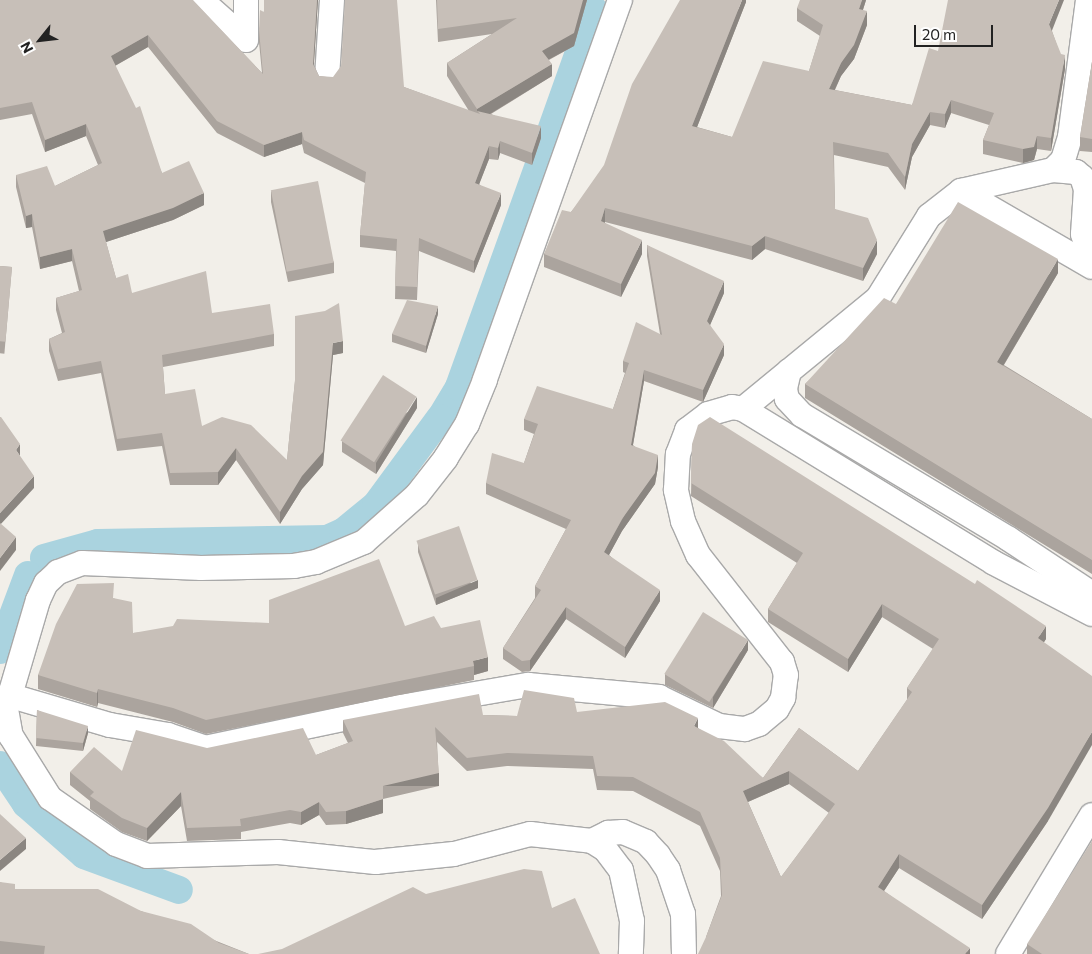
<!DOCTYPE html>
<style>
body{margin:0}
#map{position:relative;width:1092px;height:954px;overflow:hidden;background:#f2efe9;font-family:Commissioner,sans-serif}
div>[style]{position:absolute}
.canal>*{height:28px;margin:-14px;padding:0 14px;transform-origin:14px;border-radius:14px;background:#aad3df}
.roads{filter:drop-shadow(1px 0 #a9a9a9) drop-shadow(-1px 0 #a9a9a9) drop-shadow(0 1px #a9a9a9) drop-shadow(0 -1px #a9a9a9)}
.street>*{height:24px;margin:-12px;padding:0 12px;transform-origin:12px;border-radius:12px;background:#fff}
.wall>*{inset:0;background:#aba49e;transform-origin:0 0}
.shaded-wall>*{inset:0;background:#8b8681;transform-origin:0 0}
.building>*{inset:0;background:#c7bfb8;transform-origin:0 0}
span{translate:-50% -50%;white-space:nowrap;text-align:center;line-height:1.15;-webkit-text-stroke:5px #fff;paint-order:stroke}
.north{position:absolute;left:15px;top:15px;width:50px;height:50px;-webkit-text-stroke:4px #fff;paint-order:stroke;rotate:241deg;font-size:14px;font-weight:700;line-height:20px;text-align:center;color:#222}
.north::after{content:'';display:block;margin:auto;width:18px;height:22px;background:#222;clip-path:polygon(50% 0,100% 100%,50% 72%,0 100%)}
.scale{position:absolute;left:914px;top:25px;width:79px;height:22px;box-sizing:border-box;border:2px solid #222;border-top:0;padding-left:6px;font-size:15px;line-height:18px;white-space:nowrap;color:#222;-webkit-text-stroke:4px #fff;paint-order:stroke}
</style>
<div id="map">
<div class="canal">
<div style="left:541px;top:159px;width:158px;rotate:-70.4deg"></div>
<div style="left:443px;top:414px;width:31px;rotate:-59deg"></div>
<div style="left:459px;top:387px;width:234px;rotate:-70.2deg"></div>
<div style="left:44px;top:558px;width:56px;rotate:-15.5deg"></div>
<div style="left:98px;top:543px;width:229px;rotate:-1deg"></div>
<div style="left:327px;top:539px;width:17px;rotate:-24deg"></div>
<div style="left:343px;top:532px;width:43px;rotate:-39.3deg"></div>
<div style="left:376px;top:505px;width:108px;rotate:-53.7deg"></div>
<div style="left:0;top:650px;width:80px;rotate:-69.5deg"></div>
<div style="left:0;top:765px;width:47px;rotate:56.3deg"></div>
<div style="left:26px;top:804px;width:77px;rotate:41.3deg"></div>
<div style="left:84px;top:855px;width:101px;rotate:20.2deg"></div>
</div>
<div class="roads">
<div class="street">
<div style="left:201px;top:0;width:60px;rotate:41.6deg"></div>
<div style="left:246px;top:40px;width:40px;rotate:-90deg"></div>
<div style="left:620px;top:0;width:403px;rotate:109.6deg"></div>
<div style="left:485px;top:380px;width:48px;rotate:112.2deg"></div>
<div style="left:467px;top:424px;width:40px;rotate:122deg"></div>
<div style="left:446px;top:458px;width:47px;rotate:128.1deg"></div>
<div style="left:417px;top:495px;width:71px;rotate:138.4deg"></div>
<div style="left:364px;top:542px;width:52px;rotate:157.4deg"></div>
<div style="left:316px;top:562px;width:22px;rotate:170deg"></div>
<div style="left:294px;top:566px;width:93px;rotate:178.8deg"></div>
<div style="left:201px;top:568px;width:119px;rotate:-177.6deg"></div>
<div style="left:82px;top:563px;width:26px;rotate:159deg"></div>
<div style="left:58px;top:572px;width:16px;rotate:137deg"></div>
<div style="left:46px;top:583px;width:19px;rotate:115deg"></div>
<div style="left:38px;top:600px;width:114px;rotate:106.4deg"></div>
<div style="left:6px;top:709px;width:27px;rotate:80deg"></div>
<div style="left:11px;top:736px;width:73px;rotate:57.8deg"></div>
<div style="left:50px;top:798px;width:80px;rotate:34.9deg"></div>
<div style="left:116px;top:844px;width:33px;rotate:21deg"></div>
<div style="left:147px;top:856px;width:131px;rotate:-1.7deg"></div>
<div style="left:278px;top:852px;width:98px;rotate:5.9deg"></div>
<div style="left:375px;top:862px;width:79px;rotate:-5.8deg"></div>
<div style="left:454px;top:854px;width:79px;rotate:-14.7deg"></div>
<div style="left:530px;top:834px;width:62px;rotate:6.4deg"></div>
<div style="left:592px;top:841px;width:15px;rotate:32deg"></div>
<div style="left:605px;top:849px;width:26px;rotate:53deg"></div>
<div style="left:621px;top:870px;width:52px;rotate:77.8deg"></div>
<div style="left:632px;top:921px;width:33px;rotate:92deg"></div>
<div style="left:327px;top:77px;width:77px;rotate:-86.3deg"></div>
<div style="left:1053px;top:170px;width:14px;rotate:-45deg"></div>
<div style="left:1063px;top:160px;width:24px;rotate:-73deg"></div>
<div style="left:1070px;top:137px;width:138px;rotate:-82.5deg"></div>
<div style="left:961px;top:191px;width:151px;rotate:30.1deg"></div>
<div style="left:789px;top:371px;width:18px;rotate:103deg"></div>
<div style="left:785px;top:389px;width:10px;rotate:79deg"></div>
<div style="left:787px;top:399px;width:22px;rotate:47deg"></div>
<div style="left:802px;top:415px;width:241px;rotate:30.9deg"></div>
<div style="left:1009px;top:539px;width:100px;rotate:33.5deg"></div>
<div style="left:743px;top:409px;width:175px;rotate:-39.4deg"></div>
<div style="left:878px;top:298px;width:97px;rotate:-58.1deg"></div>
<div style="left:929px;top:216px;width:41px;rotate:-38deg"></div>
<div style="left:961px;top:191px;width:94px;rotate:-12.9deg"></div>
<div style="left:1053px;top:170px;width:23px;rotate:5deg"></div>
<div style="left:1076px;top:172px;width:8px;rotate:40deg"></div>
<div style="left:1082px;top:177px;width:13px;rotate:72deg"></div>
<div style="left:1086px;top:189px;width:45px;rotate:93.8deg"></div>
<div style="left:1083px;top:234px;width:30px;rotate:73deg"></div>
<div style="left:8px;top:695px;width:106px;rotate:16.4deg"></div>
<div style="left:110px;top:725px;width:59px;rotate:9.8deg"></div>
<div style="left:168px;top:735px;width:39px;rotate:19deg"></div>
<div style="left:205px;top:748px;width:199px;rotate:-11.9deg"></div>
<div style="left:400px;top:707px;width:130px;rotate:-9.8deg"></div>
<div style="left:528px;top:685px;width:132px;rotate:5.2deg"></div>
<div style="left:659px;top:697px;width:67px;rotate:25.8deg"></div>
<div style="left:719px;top:726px;width:26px;rotate:7deg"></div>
<div style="left:745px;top:729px;width:15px;rotate:-20deg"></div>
<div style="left:759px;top:724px;width:23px;rotate:-40deg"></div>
<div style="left:777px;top:709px;width:13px;rotate:-61deg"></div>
<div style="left:783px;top:698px;width:23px;rotate:-83deg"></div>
<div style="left:786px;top:675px;width:14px;rotate:-107deg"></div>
<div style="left:782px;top:662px;width:136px;rotate:-128.1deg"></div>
<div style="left:698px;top:555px;width:37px;rotate:-114deg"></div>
<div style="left:683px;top:521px;width:32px;rotate:-103deg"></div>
<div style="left:676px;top:490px;width:36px;rotate:-87deg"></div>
<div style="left:678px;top:454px;width:26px;rotate:-69deg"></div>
<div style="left:687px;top:430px;width:26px;rotate:-37deg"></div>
<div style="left:708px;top:414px;width:25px;rotate:-16deg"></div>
<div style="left:732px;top:407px;width:11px;rotate:10deg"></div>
<div style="left:743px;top:409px;width:294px;rotate:31.5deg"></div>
<div style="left:994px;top:563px;width:110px;rotate:27.5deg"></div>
<div style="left:592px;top:841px;width:18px;rotate:-27deg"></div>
<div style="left:608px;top:833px;width:15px;rotate:-4deg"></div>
<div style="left:623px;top:832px;width:25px;rotate:23deg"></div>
<div style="left:646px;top:842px;width:18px;rotate:47deg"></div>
<div style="left:658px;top:855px;width:18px;rotate:56deg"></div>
<div style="left:668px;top:870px;width:46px;rotate:71.2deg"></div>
<div style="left:683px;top:914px;width:40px;rotate:88.6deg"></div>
<div style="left:1008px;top:954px;width:162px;rotate:-58.9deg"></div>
</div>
</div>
<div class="wall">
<div style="clip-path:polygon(0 0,194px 2px,262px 73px,259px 42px,259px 30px,264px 11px,264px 0,318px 0,314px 65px,319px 76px,404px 87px,469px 111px,447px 76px,447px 63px,492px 34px,438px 42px,436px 0,587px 0,574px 46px,549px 60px,552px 76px,491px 114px,541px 138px,532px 165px,500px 153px,498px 160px,489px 159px,479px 184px,501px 205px,474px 273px,419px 251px,417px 300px,395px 299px,396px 251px,360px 247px,360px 235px,365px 183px,304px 153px,302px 144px,264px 157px,217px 133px,148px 47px,115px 66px,162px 173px,204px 205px,173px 220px,106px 242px,116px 278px,132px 293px,212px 313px,274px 334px,274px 346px,163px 367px,165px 394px,202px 426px,287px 460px,295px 381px,295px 316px,343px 353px,333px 355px,323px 465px,302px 489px,280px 524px,236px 460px,218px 485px,170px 485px,162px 446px,117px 451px,101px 373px,58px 381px,49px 351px,49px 339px,62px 333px,56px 310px,56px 298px,79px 291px,72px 261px,40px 269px,32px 227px,26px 228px,16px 187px,16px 175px,55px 186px,98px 165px,86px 136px,45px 152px,32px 114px,0 120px)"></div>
<div style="clip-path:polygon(746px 0,746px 2px,697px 127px,732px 137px,809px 71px,820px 36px,797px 21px,797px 8px,866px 0,863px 10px,867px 25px,854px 59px,841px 76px,835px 90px,912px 105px,938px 51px,1052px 31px,1065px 69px,1051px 151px,1037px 149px,1034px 160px,1023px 163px,983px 154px,983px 140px,989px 125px,951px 113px,945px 128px,930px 125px,912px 157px,905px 190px,888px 167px,834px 155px,835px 209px,877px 254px,863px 281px,765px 249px,752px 260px,605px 222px,605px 223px,642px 254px,621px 297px,544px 267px,544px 254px,571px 212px)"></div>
<div style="clip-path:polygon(1092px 62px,1092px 152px,1080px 151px,1080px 137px)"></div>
<div style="clip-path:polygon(271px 191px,334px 262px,334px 273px,288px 282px,271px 202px)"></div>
<div style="clip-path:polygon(647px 245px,724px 293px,710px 325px,724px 355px,703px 402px,644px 381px,633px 445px,658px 467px,655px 484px,622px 531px,609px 555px,660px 601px,625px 658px,566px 619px,530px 671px,522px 672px,503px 659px,503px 648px,535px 598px,535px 586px,566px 529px,486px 494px,486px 483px,524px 463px,534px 434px,524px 430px,524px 419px,613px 409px,625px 373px,623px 372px,623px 361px,660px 334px,647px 256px)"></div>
<div style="left:0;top:266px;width:12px;height:87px;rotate:5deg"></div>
<div style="clip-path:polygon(1058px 273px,1004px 365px,1092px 419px,1092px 574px,805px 398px,805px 384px,896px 304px)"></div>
<div style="clip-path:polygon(438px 314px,426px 353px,392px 342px,392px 334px)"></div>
<div style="clip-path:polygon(417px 408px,376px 474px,342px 452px,342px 441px)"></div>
<div style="clip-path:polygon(evenodd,692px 444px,1046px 639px,1044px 642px,1048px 821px,982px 919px,899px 868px,884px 891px,970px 954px,706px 937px,721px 896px,720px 871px,700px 826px,633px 791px,597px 790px,593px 769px,507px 766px,467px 771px,437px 742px,439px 786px,383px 799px,383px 813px,346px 824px,326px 825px,319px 815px,301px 825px,290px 823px,241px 832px,241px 839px,187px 841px,181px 806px,147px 841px,122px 832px,90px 809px,90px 801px,70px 785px,70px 772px,122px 771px,207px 748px,316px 755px,348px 743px,343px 733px,343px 720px,483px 715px,517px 716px,577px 712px,698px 728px,763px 778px,799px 728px,858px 771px,907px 700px,907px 688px,933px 649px,882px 617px,848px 672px,768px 622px,768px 609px,797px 563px,691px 496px,692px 444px,789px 784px,829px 813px,781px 877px,748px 802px,789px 784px)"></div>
<div style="clip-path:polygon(418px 544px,478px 588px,436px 605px,418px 552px)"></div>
<div style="clip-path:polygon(114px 598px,133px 633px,269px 623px,405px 626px,441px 628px,488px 671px,474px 675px,474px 680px,206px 734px,173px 722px,98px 703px,97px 707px,38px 689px,38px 675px)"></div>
<div style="clip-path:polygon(748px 650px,713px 708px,665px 685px,665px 674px)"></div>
<div style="clip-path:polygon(37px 710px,88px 733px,83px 751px,36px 746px)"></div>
<div style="clip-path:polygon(0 882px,15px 889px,141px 911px,249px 954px,0 954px)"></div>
<div style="clip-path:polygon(1027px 944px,1092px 954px,1027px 954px)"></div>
</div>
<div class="shaded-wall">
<div style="clip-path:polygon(317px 0,318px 0,313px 76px,313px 64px)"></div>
<div style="clip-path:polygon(583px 0,587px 0,574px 46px,542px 63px,542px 51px)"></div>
<div style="clip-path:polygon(742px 0,746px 0,746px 2px,692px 140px,692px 126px)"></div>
<div style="clip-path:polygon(862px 0,866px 0,859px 22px,859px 9px)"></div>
<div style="clip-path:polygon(1059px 0,1064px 0,1049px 38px,1049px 24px)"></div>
<div style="clip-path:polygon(867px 11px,867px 25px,854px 59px,841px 76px,829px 102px,829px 89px,841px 63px)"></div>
<div style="clip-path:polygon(148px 35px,148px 47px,111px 68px,111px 56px)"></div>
<div style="clip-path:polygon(1065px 55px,1065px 69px,1051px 151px,1051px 138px)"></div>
<div style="clip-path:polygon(552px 64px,552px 76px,480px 120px,480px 114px,477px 111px,477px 122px,477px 109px)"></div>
<div style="clip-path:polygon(951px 100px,951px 113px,945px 128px,945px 114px)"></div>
<div style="clip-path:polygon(930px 112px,930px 125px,912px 157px,905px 190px,905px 177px,912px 144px)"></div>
<div style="clip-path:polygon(86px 124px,86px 136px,45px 152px,45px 140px)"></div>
<div style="clip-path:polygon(541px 126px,541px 138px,532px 165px,532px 153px)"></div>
<div style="clip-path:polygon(302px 132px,302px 144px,264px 157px,264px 145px)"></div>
<div style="clip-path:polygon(1037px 136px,1037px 149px,1034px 160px,1023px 163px,1023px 149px)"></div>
<div style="clip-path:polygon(500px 141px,500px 153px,498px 160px,498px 148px)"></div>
<div style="clip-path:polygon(489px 146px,489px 159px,475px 195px,475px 183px)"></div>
<div style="clip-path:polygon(204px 193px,204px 205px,173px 220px,103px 243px,103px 231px)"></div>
<div style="clip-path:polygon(501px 193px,501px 205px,474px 273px,474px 261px)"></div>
<div style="clip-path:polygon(605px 208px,605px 222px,601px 234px,601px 221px)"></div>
<div style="clip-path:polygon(32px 214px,32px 227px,26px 228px,26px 216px)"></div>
<div style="clip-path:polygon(765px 236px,765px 249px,752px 260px,752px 246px)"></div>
<div style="clip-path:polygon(642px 240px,642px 254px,621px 297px,621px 284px)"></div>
<div style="clip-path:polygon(877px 240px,877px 254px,863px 281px,863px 268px)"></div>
<div style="clip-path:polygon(72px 249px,72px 261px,40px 269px,40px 257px)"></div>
<div style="clip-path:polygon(1058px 259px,1058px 273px,997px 376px,997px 362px)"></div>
<div style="clip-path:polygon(724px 281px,724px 293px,707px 332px,707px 321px)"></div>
<div style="clip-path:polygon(438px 306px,438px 314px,426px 353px,426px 346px)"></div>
<div style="clip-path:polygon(343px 341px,343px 353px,333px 355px,323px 465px,302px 489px,280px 524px,280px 512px,333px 343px)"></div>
<div style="clip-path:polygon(724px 344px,724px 355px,703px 402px,703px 390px)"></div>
<div style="clip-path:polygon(644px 370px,644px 381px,631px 456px,631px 445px)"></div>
<div style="clip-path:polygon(417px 397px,417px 408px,376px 474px,376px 463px)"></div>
<div style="clip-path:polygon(20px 444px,20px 456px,16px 450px)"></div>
<div style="clip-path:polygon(236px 448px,236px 460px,218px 485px,218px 472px)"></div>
<div style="clip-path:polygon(658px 455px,658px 467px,655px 484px,622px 531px,604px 564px,604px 552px)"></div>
<div style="clip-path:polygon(34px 476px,34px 488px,0 525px,0 513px)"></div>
<div style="clip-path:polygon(16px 537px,16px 550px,0 571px,0 558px)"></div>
<div style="clip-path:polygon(478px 580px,478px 588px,436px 605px,436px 598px)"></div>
<div style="clip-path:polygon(660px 590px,660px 601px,625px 658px,625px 647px)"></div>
<div style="clip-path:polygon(882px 604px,882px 617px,848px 672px,848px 659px)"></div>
<div style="clip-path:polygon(566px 607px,566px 619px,530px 671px,530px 660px)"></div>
<div style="clip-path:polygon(1046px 626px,1046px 639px,1038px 651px,1038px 638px)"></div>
<div style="clip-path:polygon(748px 640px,748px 650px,713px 708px,713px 697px)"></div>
<div style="clip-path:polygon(488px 657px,488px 671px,474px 675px,474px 666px,473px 661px)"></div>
<div style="clip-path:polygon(98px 689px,98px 703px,97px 707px,97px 693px)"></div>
<div style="clip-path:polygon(698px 718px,698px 731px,694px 726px)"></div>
<div style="clip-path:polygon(88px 726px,88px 733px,83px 751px,83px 743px)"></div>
<div style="clip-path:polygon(1092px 732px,1092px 745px,1048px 821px,982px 919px,982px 905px)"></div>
<div style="clip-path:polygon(789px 771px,789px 784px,743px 804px,743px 791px)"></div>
<div style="left:439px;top:773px;width:13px;height:57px;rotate:90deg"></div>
<div style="clip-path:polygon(181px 792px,181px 806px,147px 841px,147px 828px)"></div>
<div style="clip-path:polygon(383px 799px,383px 813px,346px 824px,346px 811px)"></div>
<div style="clip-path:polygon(319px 802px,319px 815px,301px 825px,301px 812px)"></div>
<div style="clip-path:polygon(26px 838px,26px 849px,0 871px,0 860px)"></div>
<div style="clip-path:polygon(899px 854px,899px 868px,878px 900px,878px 887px)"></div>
<div style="clip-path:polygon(970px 948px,970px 954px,965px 954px)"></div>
</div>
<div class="building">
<div style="clip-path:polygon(0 0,193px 0,263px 74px,259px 30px,260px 10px,264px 12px,264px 0,317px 0,313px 64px,319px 76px,333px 77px,341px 66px,345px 0,397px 0,404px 87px,480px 114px,477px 111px,541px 126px,532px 153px,500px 141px,498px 148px,489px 146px,475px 183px,501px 193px,474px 261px,419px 238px,417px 287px,395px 286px,397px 239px,360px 235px,366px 172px,304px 140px,302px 132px,264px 145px,217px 121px,148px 35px,111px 56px,136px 108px,140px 106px,162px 173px,189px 161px,204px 193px,173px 208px,103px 231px,116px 278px,128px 274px,132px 293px,206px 271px,212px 313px,270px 304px,274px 334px,162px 355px,165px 394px,195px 389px,202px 426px,222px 417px,251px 425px,287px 460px,295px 380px,295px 316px,325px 311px,339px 303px,343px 341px,333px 343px,323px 452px,302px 476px,280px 512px,236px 448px,218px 472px,170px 473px,162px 433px,117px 439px,101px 361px,58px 369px,49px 339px,65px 332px,56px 298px,82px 290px,72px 249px,40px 257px,32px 214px,26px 216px,16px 175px,47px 166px,55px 186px,102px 163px,86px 124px,45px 140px,32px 102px,0 108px)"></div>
<div style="clip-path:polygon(437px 0,583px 0,574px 33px,542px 51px,552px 64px,477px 109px,447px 63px,517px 18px,438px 29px)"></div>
<div style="clip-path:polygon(680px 0,742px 0,692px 126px,732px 137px,763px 61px,809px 71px,823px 25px,797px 8px,800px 0,862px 0,859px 9px,867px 11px,854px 45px,841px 63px,829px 89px,912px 105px,929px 48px,938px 51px,948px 0,1059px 0,1049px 24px,1061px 54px,1065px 55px,1051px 138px,1037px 136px,1034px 147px,1023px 149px,983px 140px,994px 113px,951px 100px,945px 114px,930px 112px,912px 144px,905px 177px,888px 153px,833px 142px,835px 209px,868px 218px,877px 240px,863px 268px,765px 236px,752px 246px,605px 208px,601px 221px,642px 240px,621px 284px,544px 254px,562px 210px,571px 212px,604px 165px,632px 84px)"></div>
<div style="clip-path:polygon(1092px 62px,1092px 139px,1080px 137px)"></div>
<div style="left:318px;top:181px;width:83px;height:48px;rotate:79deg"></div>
<div style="clip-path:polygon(958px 202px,1058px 259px,997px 362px,1092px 419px,1092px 560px,805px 384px,884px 298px,896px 304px)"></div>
<div style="clip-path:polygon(647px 245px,724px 281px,707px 321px,724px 344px,703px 390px,644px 370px,631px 445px,658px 455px,655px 473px,622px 519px,604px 552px,660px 590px,625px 647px,566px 607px,530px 660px,522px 661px,503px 648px,541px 590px,535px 586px,571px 520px,486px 483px,492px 453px,524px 463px,538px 424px,524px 419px,537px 386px,613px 409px,629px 363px,623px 361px,636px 322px,662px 335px)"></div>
<div style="left:0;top:266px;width:12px;height:75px;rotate:5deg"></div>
<div style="clip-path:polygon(407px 300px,438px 306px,426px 346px,392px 334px)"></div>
<div style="left:383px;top:375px;width:40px;height:78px;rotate:33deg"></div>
<div style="clip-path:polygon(0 417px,1px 417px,20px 444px,16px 450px,34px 476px,0 513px)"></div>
<div style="clip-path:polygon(evenodd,710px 417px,975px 584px,977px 580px,1046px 626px,1038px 638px,1092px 676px,1092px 732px,1048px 808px,982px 905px,899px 854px,878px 887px,970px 948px,965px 954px,698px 954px,706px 937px,722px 895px,720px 858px,700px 812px,633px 777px,597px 776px,593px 756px,507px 753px,467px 758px,435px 727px,439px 773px,383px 786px,383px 799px,346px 811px,326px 812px,319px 802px,301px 812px,290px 810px,240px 819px,241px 826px,187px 828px,181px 792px,147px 828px,122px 818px,90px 796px,94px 792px,70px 772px,94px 747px,122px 771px,136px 730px,207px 748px,303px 728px,316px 755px,353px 741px,343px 720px,479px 694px,483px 715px,517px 716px,524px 690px,574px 698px,577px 712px,665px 702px,698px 718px,694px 726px,724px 741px,763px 778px,799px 728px,858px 771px,912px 692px,907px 688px,939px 639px,882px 604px,848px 659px,768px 609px,803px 553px,691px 483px,692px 444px,698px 425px,710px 417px,789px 771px,835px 804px,781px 877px,743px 791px,789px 771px)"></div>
<div style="clip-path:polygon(0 523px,16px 537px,0 558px)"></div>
<div style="left:459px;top:526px;width:57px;height:45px;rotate:71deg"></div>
<div style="clip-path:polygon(379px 559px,405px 626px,434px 616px,441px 628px,480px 620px,488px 657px,473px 661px,474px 666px,206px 720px,173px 708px,98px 689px,97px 693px,38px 675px,56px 624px,77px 584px,114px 583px,113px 598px,132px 602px,133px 633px,173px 626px,177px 619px,269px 623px,269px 600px)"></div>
<div style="left:703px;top:612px;width:53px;height:73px;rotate:32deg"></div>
<div style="clip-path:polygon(37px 710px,88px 726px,83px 743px,36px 738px)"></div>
<div style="clip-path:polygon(0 814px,26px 838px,0 860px)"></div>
<div style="clip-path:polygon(1092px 841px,1092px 954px,1042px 954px,1027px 944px)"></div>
<div style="clip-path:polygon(524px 869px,542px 871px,552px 908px,575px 898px,600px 954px,258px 954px,282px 949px,413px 887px,426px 894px)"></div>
<div style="clip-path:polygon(0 882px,15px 884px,15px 889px,98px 889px,141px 911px,191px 924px,219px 943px,249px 954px,44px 954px,45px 946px,0 941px)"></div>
</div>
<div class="north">N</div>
<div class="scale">20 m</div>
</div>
